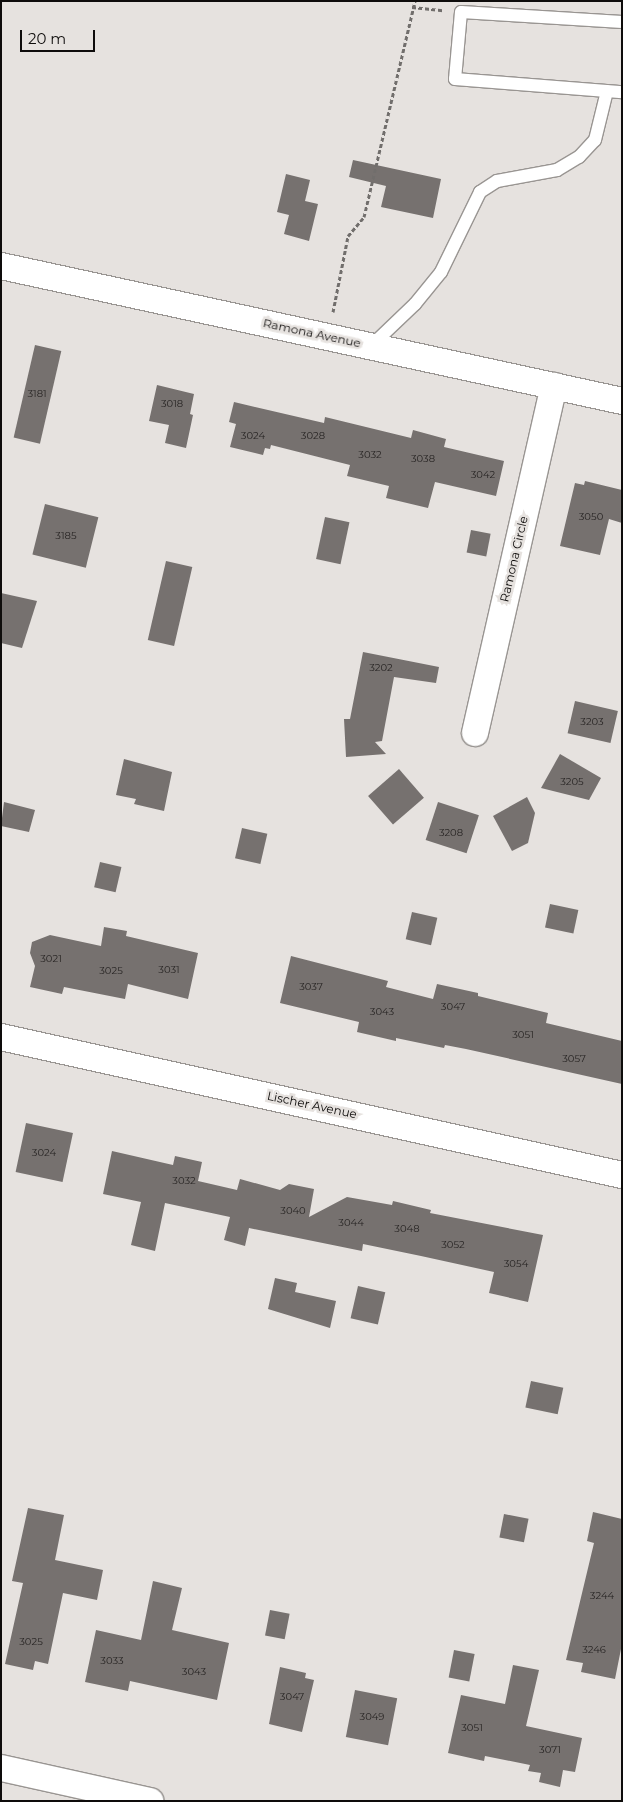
<!DOCTYPE html>
<style>
body{margin:0}
#map{position:relative;width:623px;height:1802px;overflow:hidden;background:#e6e2df;font-family:Montserrat,sans-serif}
div>[style]{position:absolute}
.building>*{inset:0;background:#76716f;transform-origin:0 0}
.path>*{height:3px;margin-top:-1.5px;transform-origin:0;background:repeating-linear-gradient(90deg,#716e6c 0 4px,transparent 0 6.5px)}
.roads{filter:drop-shadow(1px 0 #999592) drop-shadow(-1px 0 #999592) drop-shadow(0 1px #999592) drop-shadow(0 -1px #999592)}
.service>*{height:12px;margin:-6px;padding:0 6px;transform-origin:6px;border-radius:6px;background:#fff}
.minor>*{height:26px;margin:-13px;padding:0 13px;transform-origin:13px;border-radius:13px;background:#fff}
span{translate:-50% -50%;white-space:nowrap;text-align:center;line-height:1.15;-webkit-text-stroke:5px #e6e2df;paint-order:stroke}
.number-label{font-size:10px;color:#282524}
.number-label span{-webkit-text-stroke-width:0}
.street-label{font-size:12px;color:#0e0c0b}
.frame{position:absolute;inset:0;border:2px solid #0e0c0b;pointer-events:none}
.scale{position:absolute;left:20px;top:30px;width:75px;height:22px;box-sizing:border-box;border:2px solid #0e0c0b;border-top:0;padding-left:6px;font-size:15px;line-height:18px;white-space:nowrap;color:#0e0c0b;-webkit-text-stroke:4px #e6e2df;paint-order:stroke}
</style>
<div id="map">
<div class="building">
<div style="clip-path:polygon(353px 160px,441px 179px,433px 218px,381px 207px,386px 186px,349px 177px)"></div>
<div style="clip-path:polygon(286px 174px,310px 180px,305px 201px,318px 204px,309px 241px,284px 234px,289px 215px,277px 212px)"></div>
<div style="left:35px;top:345px;width:27px;height:95px;rotate:13deg"></div>
<div style="clip-path:polygon(157px 385px,194px 394px,190px 414px,193px 415px,186px 448px,165px 443px,169px 425px,149px 421px)"></div>
<div style="clip-path:polygon(234px 402px,324px 423px,325px 417px,411px 438px,413px 430px,446px 439px,444px 447px,504px 461px,496px 496px,435px 482px,428px 508px,386px 498px,389px 486px,347px 476px,350px 465px,271px 445px,270px 449px,265px 448px,263px 455px,230px 447px,236px 424px,229px 422px)"></div>
<div style="clip-path:polygon(585px 481px,622px 490px,622px 523px,609px 519px,600px 555px,560px 546px,575px 483px,584px 485px)"></div>
<div style="left:45px;top:504px;width:55px;height:52px;rotate:14deg"></div>
<div style="left:325px;top:517px;width:25px;height:43px;rotate:12deg"></div>
<div style="left:471px;top:530px;width:20px;height:23px;rotate:11deg"></div>
<div style="left:166px;top:561px;width:27px;height:81px;rotate:13deg"></div>
<div style="clip-path:polygon(1px 593px,37px 601px,22px 648px,1px 643px)"></div>
<div style="clip-path:polygon(363px 652px,439px 667px,436px 683px,394px 677px,382px 741px,375px 742px,386px 754px,346px 757px,344px 719px,350px 719px)"></div>
<div style="left:575px;top:701px;width:44px;height:33px;rotate:13deg"></div>
<div style="clip-path:polygon(560px 754px,601px 778px,589px 800px,541px 788px)"></div>
<div style="clip-path:polygon(124px 759px,172px 772px,164px 811px,134px 804px,136px 799px,116px 795px)"></div>
<div style="left:399px;top:769px;width:38px;height:41px;rotate:49deg"></div>
<div style="clip-path:polygon(527px 797px,535px 813px,528px 843px,512px 851px,493px 816px)"></div>
<div style="clip-path:polygon(4px 802px,35px 810px,29px 832px,1px 826px)"></div>
<div style="left:438px;top:802px;width:43px;height:40px;rotate:18deg"></div>
<div style="left:242px;top:828px;width:26px;height:31px;rotate:13deg"></div>
<div style="left:100px;top:862px;width:22px;height:26px;rotate:13deg"></div>
<div style="left:550px;top:904px;width:29px;height:24px;rotate:12deg"></div>
<div style="left:412px;top:912px;width:26px;height:28px;rotate:13deg"></div>
<div style="clip-path:polygon(104px 927px,127px 931px,126px 936px,198px 953px,188px 999px,128px 984px,125px 999px,64px 987px,62px 994px,30px 987px,35px 966px,30px 953px,32px 942px,50px 935px,101px 946px)"></div>
<div style="clip-path:polygon(291px 956px,388px 981px,386px 987px,433px 999px,437px 984px,478px 993px,478px 996px,548px 1013px,546px 1023px,622px 1041px,622px 1084px,466px 1049px,445px 1045px,444px 1048px,396px 1038px,396px 1041px,357px 1032px,359px 1022px,280px 1003px)"></div>
<div style="left:26px;top:1123px;width:48px;height:50px;rotate:12deg"></div>
<div style="clip-path:polygon(112px 1151px,173px 1165px,175px 1156px,202px 1162px,198px 1181px,237px 1190px,240px 1179px,280px 1190px,289px 1184px,314px 1189px,309px 1217px,347px 1197px,392px 1205px,393px 1201px,431px 1210px,430px 1213px,543px 1235px,528px 1302px,489px 1293px,494px 1272px,421px 1256px,363px 1244px,362px 1251px,249px 1228px,245px 1246px,224px 1240px,230px 1217px,165px 1203px,155px 1251px,131px 1245px,141px 1202px,103px 1194px)"></div>
<div style="clip-path:polygon(275px 1278px,297px 1283px,295px 1292px,336px 1301px,330px 1328px,268px 1309px)"></div>
<div style="left:358px;top:1286px;width:28px;height:33px;rotate:13deg"></div>
<div style="left:531px;top:1381px;width:33px;height:27px;rotate:12deg"></div>
<div style="clip-path:polygon(28px 1508px,64px 1515px,55px 1560px,103px 1570px,97px 1600px,63px 1593px,48px 1664px,35px 1661px,33px 1670px,5px 1664px,23px 1583px,12px 1581px)"></div>
<div style="clip-path:polygon(593px 1512px,622px 1519px,622px 1644px,615px 1679px,581px 1672px,583px 1663px,566px 1660px,594px 1543px,587px 1541px)"></div>
<div style="left:504px;top:1514px;width:25px;height:24px;rotate:11deg"></div>
<div style="clip-path:polygon(153px 1581px,182px 1588px,172px 1630px,229px 1643px,217px 1700px,130px 1681px,128px 1691px,85px 1682px,96px 1630px,141px 1640px)"></div>
<div style="left:270px;top:1610px;width:20px;height:26px;rotate:11deg"></div>
<div style="left:454px;top:1650px;width:21px;height:28px;rotate:11deg"></div>
<div style="clip-path:polygon(513px 1665px,539px 1670px,526px 1726px,582px 1738px,575px 1772px,563px 1770px,560px 1787px,539px 1782px,541px 1773px,528px 1771px,530px 1765px,485px 1756px,484px 1761px,448px 1753px,461px 1695px,505px 1704px)"></div>
<div style="clip-path:polygon(280px 1667px,306px 1673px,305px 1678px,314px 1680px,302px 1732px,269px 1724px)"></div>
<div style="left:355px;top:1690px;width:43px;height:48px;rotate:11deg"></div>
</div>
<div class="path">
<div style="left:412px;top:7px;width:31px;rotate:6deg"></div>
<div style="left:333px;top:312px;width:77px;rotate:-78.8deg"></div>
<div style="left:348px;top:236px;width:25px;rotate:-50deg"></div>
<div style="left:364px;top:217px;width:222px;rotate:-76.7deg"></div>
</div>
<div class="roads">
<div class="service">
<div style="left:622px;top:22px;width:161px;rotate:-176.4deg"></div>
<div style="left:461px;top:12px;width:67px;rotate:95.1deg"></div>
<div style="left:455px;top:79px;width:168px;rotate:4.5deg"></div>
<div style="left:371px;top:346px;width:61px;rotate:-43.7deg"></div>
<div style="left:415px;top:304px;width:41px;rotate:-50.9deg"></div>
<div style="left:441px;top:272px;width:89px;rotate:-64deg"></div>
<div style="left:480px;top:192px;width:20px;rotate:-33deg"></div>
<div style="left:497px;top:181px;width:61px;rotate:-10.4deg"></div>
<div style="left:557px;top:170px;width:26px;rotate:-31deg"></div>
<div style="left:579px;top:157px;width:23px;rotate:-47deg"></div>
<div style="left:595px;top:140px;width:50px;rotate:-76.2deg"></div>
</div>
<div class="minor">
<div style="left:1px;top:266px;width:636px;rotate:12.26deg"></div>
<div style="left:475px;top:733px;width:356px;rotate:-77.2deg"></div>
<div style="left:1px;top:1037px;width:636px;rotate:12.53deg"></div>
<div style="left:1px;top:1768px;width:153px;rotate:12.5deg"></div>
</div>
</div>
<div class="number-label">
<span style="left:37px;top:394px">3181</span>
<span style="left:172px;top:404px">3018</span>
<span style="left:253px;top:436px">3024</span>
<span style="left:313px;top:436px">3028</span>
<span style="left:370px;top:455px">3032</span>
<span style="left:423px;top:459px">3038</span>
<span style="left:483px;top:475px">3042</span>
<span style="left:591px;top:517px">3050</span>
<span style="left:66px;top:536px">3185</span>
<span style="left:381px;top:668px">3202</span>
<span style="left:592px;top:722px">3203</span>
<span style="left:572px;top:782px">3205</span>
<span style="left:451px;top:833px">3208</span>
<span style="left:51px;top:959px">3021</span>
<span style="left:169px;top:970px">3031</span>
<span style="left:111px;top:971px">3025</span>
<span style="left:311px;top:987px">3037</span>
<span style="left:453px;top:1007px">3047</span>
<span style="left:382px;top:1012px">3043</span>
<span style="left:523px;top:1035px">3051</span>
<span style="left:574px;top:1059px">3057</span>
<span style="left:44px;top:1153px">3024</span>
<span style="left:184px;top:1181px">3032</span>
<span style="left:293px;top:1211px">3040</span>
<span style="left:351px;top:1223px">3044</span>
<span style="left:407px;top:1229px">3048</span>
<span style="left:453px;top:1245px">3052</span>
<span style="left:516px;top:1264px">3054</span>
<span style="left:602px;top:1596px">3244</span>
<span style="left:31px;top:1642px">3025</span>
<span style="left:594px;top:1650px">3246</span>
<span style="left:112px;top:1661px">3033</span>
<span style="left:194px;top:1672px">3043</span>
<span style="left:292px;top:1697px">3047</span>
<span style="left:372px;top:1717px">3049</span>
<span style="left:472px;top:1728px">3051</span>
<span style="left:550px;top:1750px">3071</span>
</div>
<div class="street-label">
<span style="left:312px;top:333px;rotate:12deg">Ramona Avenue</span>
<span style="left:514px;top:559px;rotate:-77deg">Ramona Circle</span>
<span style="left:312px;top:1105px;rotate:12deg">Lischer Avenue</span>
</div>
<div class="frame"></div>
<div class="scale">20 m</div>
</div>
